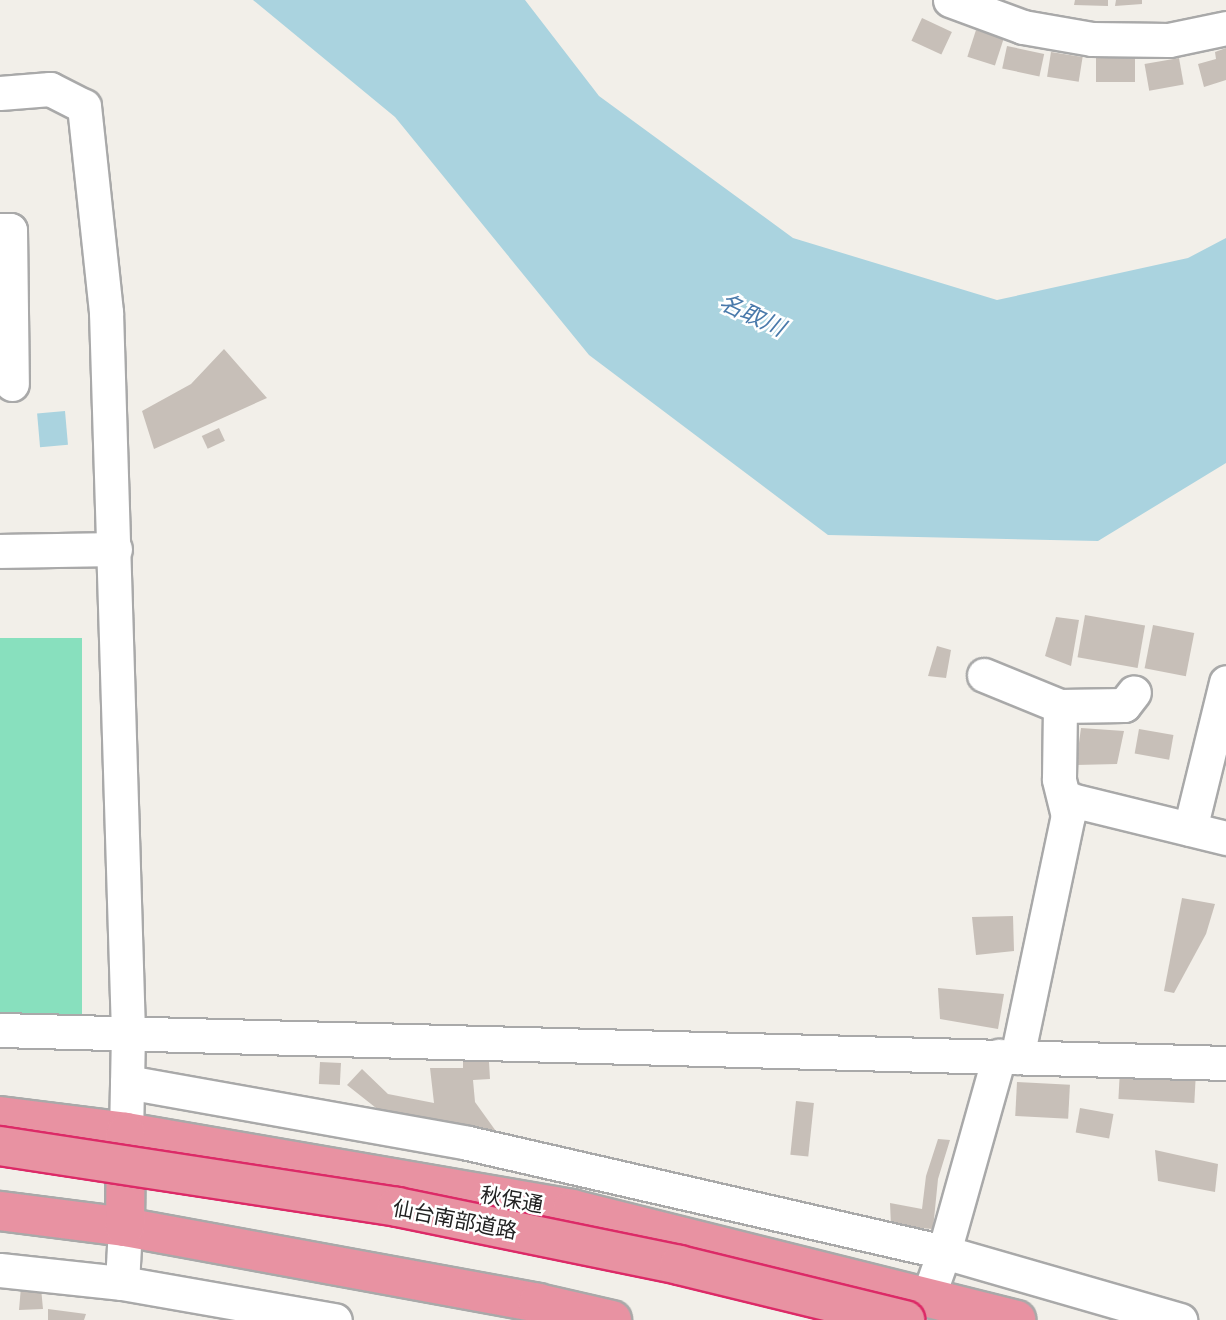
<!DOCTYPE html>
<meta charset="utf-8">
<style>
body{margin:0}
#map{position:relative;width:1226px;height:1320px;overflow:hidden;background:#f2efe9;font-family:"Asap Condensed","Noto Sans JP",sans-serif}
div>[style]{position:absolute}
.pitch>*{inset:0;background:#88e0be;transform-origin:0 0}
.water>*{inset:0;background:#aad3df;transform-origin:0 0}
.building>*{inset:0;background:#c7bfb8;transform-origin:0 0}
.roads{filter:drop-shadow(2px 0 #a9a9a9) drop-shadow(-2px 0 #a9a9a9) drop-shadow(0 2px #a9a9a9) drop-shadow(0 -2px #a9a9a9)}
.minor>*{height:33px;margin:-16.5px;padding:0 16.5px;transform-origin:16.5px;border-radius:16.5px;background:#fff}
.highway>*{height:38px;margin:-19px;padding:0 19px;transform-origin:19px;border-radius:19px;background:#e892a2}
.bridges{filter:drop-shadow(2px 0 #dc2a67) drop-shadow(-2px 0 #dc2a67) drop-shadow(0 2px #dc2a67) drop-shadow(0 -2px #dc2a67)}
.highway-bridge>*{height:38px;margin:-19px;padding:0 19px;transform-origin:19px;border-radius:19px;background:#e892a2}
span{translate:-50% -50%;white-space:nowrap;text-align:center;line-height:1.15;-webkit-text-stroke:5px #fff;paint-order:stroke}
.street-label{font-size:21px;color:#222}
.water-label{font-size:23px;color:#4a7aab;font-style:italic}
</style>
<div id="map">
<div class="pitch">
<div style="left:0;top:638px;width:82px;height:383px"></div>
</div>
<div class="water">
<div style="clip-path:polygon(253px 0,525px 0,599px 96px,793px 238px,997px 300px,1188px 258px,1226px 238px,1226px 463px,1098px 541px,828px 535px,589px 355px,395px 117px)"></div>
<div style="left:65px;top:411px;width:34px;height:28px;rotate:85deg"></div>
</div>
<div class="building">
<div style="clip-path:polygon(1075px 0,1108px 0,1108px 6px,1074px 5px)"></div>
<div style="clip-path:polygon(1116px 0,1142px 0,1142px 4px,1115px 6px)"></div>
<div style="left:922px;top:18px;width:33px;height:25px;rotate:25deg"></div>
<div style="left:976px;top:30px;width:29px;height:28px;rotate:18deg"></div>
<div style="left:1007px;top:46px;width:38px;height:23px;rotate:12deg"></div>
<div style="clip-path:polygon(1226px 48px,1226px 80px,1204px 87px,1198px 64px,1216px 59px,1215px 52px)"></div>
<div style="left:1051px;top:52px;width:32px;height:25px;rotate:9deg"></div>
<div style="left:1096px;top:58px;width:39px;height:24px"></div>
<div style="left:1179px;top:58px;width:27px;height:35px;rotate:80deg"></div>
<div style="clip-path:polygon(224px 349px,267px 398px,154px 449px,142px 411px,191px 384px)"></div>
<div style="left:219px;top:428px;width:14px;height:19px;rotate:65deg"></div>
<div style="left:1085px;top:615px;width:61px;height:43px;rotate:10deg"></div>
<div style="clip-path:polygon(1056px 617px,1079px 620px,1071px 666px,1045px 656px)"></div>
<div style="left:1153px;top:625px;width:42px;height:44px;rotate:11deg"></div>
<div style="clip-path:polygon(937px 646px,951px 650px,946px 678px,928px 676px)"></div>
<div style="clip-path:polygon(1081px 728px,1124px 731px,1117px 764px,1076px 765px)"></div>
<div style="left:1139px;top:729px;width:35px;height:25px;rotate:10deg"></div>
<div style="clip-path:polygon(1182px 898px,1215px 904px,1206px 934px,1174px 993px,1164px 991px)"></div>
<div style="clip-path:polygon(1013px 916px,1014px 951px,976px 955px,972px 917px)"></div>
<div style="clip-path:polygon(938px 988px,1004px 994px,998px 1029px,940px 1019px)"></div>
<div style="left:320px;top:1062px;width:21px;height:22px;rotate:3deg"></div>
<div style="clip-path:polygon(463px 1062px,489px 1062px,490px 1079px,473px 1080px,475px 1102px,498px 1134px,390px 1119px,347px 1085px,362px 1069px,388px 1094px,434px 1103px,430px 1068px,463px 1068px)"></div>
<div style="left:1120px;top:1069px;width:76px;height:30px;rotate:3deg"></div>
<div style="left:1017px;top:1082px;width:53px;height:34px;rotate:3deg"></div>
<div style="left:796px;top:1101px;width:18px;height:54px;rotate:6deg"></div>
<div style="left:1080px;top:1108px;width:34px;height:25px;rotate:10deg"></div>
<div style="clip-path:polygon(938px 1139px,950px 1140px,938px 1179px,933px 1229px,891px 1226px,890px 1203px,922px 1209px,926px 1176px)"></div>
<div style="clip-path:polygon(1155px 1150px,1218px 1164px,1215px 1192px,1158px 1181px)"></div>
<div style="clip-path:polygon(21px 1287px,41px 1288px,43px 1309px,19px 1310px)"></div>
<div style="clip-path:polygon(48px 1309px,86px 1314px,84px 1320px,48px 1320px)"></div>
</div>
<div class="roads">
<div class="minor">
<div style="left:950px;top:0;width:78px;rotate:20.3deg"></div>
<div style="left:1023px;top:27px;width:70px;rotate:9.9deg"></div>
<div style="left:1092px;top:39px;width:77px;rotate:0.7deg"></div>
<div style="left:1169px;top:40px;width:58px;rotate:-11.9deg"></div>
<div style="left:0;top:93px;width:50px;rotate:-4.6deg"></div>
<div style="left:50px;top:89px;width:38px;rotate:27deg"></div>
<div style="left:84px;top:106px;width:207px;rotate:83.9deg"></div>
<div style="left:106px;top:312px;width:720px;rotate:88.25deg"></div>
<div style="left:128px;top:1032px;width:100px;rotate:91.1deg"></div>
<div style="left:0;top:230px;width:10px"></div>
<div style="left:10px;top:230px;width:154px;rotate:89.3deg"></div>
<div style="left:0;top:551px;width:115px;rotate:-1deg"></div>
<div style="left:984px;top:675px;width:82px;rotate:22.2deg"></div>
<div style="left:1068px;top:816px;width:38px;rotate:-104deg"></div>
<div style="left:1059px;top:779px;width:73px;rotate:-89.2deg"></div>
<div style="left:1060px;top:706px;width:64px;rotate:-0.9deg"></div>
<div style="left:1124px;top:705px;width:16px;rotate:-52deg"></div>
<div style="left:1190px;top:829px;width:151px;rotate:-76.2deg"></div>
<div style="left:0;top:1030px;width:1226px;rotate:1.54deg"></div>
<div style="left:1017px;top:1057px;width:263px;rotate:-78.1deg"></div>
<div style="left:1071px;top:800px;width:160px;rotate:13.8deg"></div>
<div style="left:127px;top:1082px;width:346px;rotate:10.1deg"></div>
<div style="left:468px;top:1143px;width:488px;rotate:12.9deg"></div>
<div style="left:944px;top:1252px;width:246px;rotate:16.1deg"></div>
<div style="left:0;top:1270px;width:123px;rotate:6.1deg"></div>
<div style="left:122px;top:1283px;width:216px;rotate:9.9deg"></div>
<div style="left:122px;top:1283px;width:56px;rotate:-86.9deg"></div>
<div style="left:928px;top:1297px;width:48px;rotate:-70.4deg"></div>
<div style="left:944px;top:1252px;width:204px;rotate:-74.3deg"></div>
</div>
<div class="highway">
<div style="left:0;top:1116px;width:127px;rotate:7.2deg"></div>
<div style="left:126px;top:1132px;width:453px;rotate:9.8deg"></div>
<div style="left:572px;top:1209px;width:458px;rotate:14deg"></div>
<div style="left:0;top:1211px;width:126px;rotate:7.3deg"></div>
<div style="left:125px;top:1227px;width:420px;rotate:10.4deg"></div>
<div style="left:538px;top:1303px;width:76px;rotate:12.9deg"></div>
<div style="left:125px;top:1227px;width:93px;rotate:-89.4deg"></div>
</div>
</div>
<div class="bridges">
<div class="highway-bridge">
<div style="left:0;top:1146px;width:402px;rotate:8.7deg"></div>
<div style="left:397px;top:1207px;width:288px;rotate:11.6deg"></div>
<div style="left:679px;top:1265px;width:233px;rotate:13.7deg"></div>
</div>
</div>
<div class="street-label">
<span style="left:512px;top:1199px;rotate:10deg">秋保通</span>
<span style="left:455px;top:1219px;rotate:11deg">仙台南部道路</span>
</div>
<div class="water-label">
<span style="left:752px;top:315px;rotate:25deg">名取川</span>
</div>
</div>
